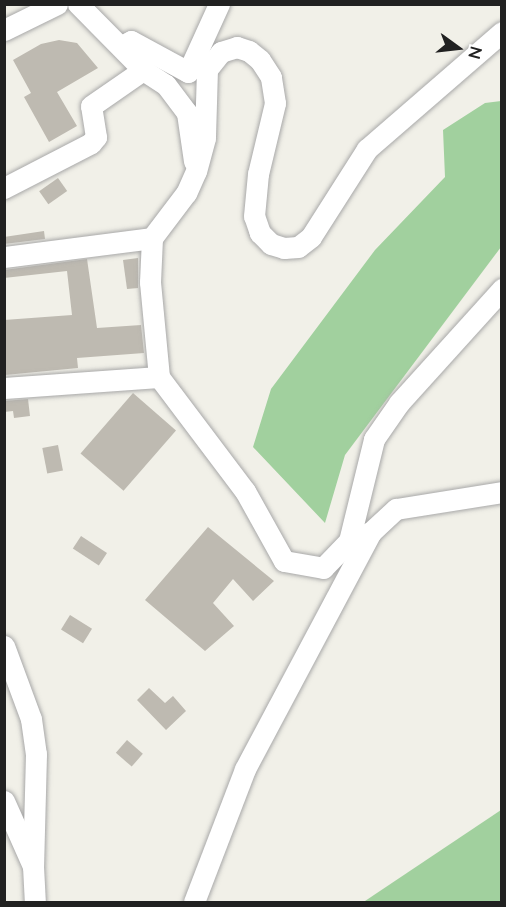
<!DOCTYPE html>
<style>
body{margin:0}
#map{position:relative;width:506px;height:907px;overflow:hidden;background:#f1f0e8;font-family:Lato,sans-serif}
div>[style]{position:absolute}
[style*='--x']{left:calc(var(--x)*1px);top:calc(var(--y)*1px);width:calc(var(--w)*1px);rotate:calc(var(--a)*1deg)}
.forest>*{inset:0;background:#a1d09e}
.building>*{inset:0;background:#bebab1;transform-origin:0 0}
.roads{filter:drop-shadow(0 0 2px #a8a8a8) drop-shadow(0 0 2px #a8a8a8)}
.minor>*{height:21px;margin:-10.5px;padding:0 10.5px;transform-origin:10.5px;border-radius:10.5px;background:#fff}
span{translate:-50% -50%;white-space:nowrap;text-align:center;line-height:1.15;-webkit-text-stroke:4.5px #fff;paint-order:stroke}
.frame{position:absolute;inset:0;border:6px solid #212121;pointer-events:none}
.north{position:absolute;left:428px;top:18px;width:60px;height:60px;-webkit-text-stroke:4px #fff;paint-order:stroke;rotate:105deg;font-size:16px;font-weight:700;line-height:24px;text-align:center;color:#212121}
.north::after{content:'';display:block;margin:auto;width:21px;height:27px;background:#212121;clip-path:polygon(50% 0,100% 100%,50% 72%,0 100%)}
</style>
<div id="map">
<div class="forest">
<i style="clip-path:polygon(501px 101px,501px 247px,345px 455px,325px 523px,253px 447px,271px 389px,375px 250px,445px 177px,443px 130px,485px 103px)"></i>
<i style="clip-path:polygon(501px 810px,501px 902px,365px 902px,365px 901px)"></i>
</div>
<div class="building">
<i style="clip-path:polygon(59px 40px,77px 43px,98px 68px,57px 92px,77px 126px,49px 142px,24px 97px,31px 93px,13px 60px,41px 44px)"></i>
<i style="left:58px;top:178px;width:16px;height:23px;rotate:55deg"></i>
<i style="clip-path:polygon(44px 231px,45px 239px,4px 244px,4px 237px)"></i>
<i style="clip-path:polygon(138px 258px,138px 288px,127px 289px,123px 260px)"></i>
<i style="clip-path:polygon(87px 259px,97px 328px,141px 325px,144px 353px,77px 358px,78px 368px,5px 375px,4px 320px,72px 315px,67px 271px,4px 278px,4px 270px)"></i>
<i style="left:133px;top:393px;width:57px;height:80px;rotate:41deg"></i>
<i style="clip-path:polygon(28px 399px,30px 416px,14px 418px,13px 411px,4px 412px,4px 401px)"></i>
<i style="left:58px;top:445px;width:26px;height:16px;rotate:79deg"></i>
<i style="clip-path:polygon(208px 527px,274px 581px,253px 601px,233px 579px,213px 603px,234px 626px,205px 651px,145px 600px)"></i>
<i style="left:81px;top:536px;width:31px;height:15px;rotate:33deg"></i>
<i style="left:70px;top:615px;width:26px;height:17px;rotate:32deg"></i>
<i style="clip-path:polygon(149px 688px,165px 703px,173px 696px,186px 711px,166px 730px,137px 700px)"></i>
<i style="left:127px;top:740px;width:21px;height:17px;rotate:41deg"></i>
</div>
<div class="roads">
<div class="minor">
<i style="--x:78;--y:4;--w:93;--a:45.4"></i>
<i style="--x:143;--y:70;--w:27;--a:33"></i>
<i style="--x:166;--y:85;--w:35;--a:53"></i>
<i style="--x:187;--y:113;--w:49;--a:81.7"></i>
<i style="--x:4;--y:30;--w:59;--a:-26.1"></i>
<i style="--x:502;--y:32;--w:179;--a:139.1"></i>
<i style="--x:367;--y:149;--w:104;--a:122.5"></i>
<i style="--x:311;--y:237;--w:16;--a:142"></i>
<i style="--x:298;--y:247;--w:14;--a:176"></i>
<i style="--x:284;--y:248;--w:14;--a:-163"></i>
<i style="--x:271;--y:244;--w:16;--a:-135"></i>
<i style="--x:260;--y:233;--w:18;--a:-109"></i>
<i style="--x:254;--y:216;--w:42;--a:-84.6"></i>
<i style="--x:258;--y:174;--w:73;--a:-76.5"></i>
<i style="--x:275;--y:103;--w:26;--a:-99"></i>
<i style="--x:271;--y:77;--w:20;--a:-123"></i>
<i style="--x:260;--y:60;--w:14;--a:-141"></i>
<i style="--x:249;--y:51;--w:13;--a:-162"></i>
<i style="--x:237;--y:47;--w:17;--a:163"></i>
<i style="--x:221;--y:52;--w:22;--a:129"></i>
<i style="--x:207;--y:69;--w:69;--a:91.7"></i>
<i style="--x:205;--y:138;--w:34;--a:105"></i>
<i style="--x:196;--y:171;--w:24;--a:114"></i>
<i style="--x:186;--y:193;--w:56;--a:127.1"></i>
<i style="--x:152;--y:238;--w:44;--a:92.6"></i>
<i style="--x:150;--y:282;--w:95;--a:84.6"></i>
<i style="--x:159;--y:377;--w:143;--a:53"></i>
<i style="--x:245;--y:491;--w:80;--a:60.9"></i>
<i style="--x:284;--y:561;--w:40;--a:10"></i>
<i style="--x:323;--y:568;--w:37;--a:-46"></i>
<i style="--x:349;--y:541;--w:24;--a:-22"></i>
<i style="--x:371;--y:532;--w:34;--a:-43"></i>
<i style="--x:396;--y:509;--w:107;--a:-9.1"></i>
<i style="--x:122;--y:46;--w:10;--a:-29"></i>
<i style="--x:131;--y:41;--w:65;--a:28.5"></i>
<i style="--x:188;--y:72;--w:75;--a:-65.5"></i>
<i style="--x:4;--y:188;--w:98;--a:-27.3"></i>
<i style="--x:91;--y:143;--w:8;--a:-50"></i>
<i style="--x:96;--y:137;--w:31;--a:-99"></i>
<i style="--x:91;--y:106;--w:63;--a:-34.7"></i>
<i style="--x:4;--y:257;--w:149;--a:-7.3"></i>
<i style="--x:4;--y:388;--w:155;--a:-4.1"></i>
<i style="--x:349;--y:541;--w:105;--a:-76.2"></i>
<i style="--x:374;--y:439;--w:44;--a:-55.2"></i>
<i style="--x:399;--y:403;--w:154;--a:-47.9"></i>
<i style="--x:4;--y:646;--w:78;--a:69.7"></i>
<i style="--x:31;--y:719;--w:35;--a:82"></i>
<i style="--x:36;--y:754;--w:112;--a:91.5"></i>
<i style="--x:4;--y:801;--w:71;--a:66"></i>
<i style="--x:33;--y:866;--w:36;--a:87"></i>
<i style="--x:194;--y:902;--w:142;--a:-69"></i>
<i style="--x:245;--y:769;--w:268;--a:-62"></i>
</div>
</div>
<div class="frame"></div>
<div class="north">N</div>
</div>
